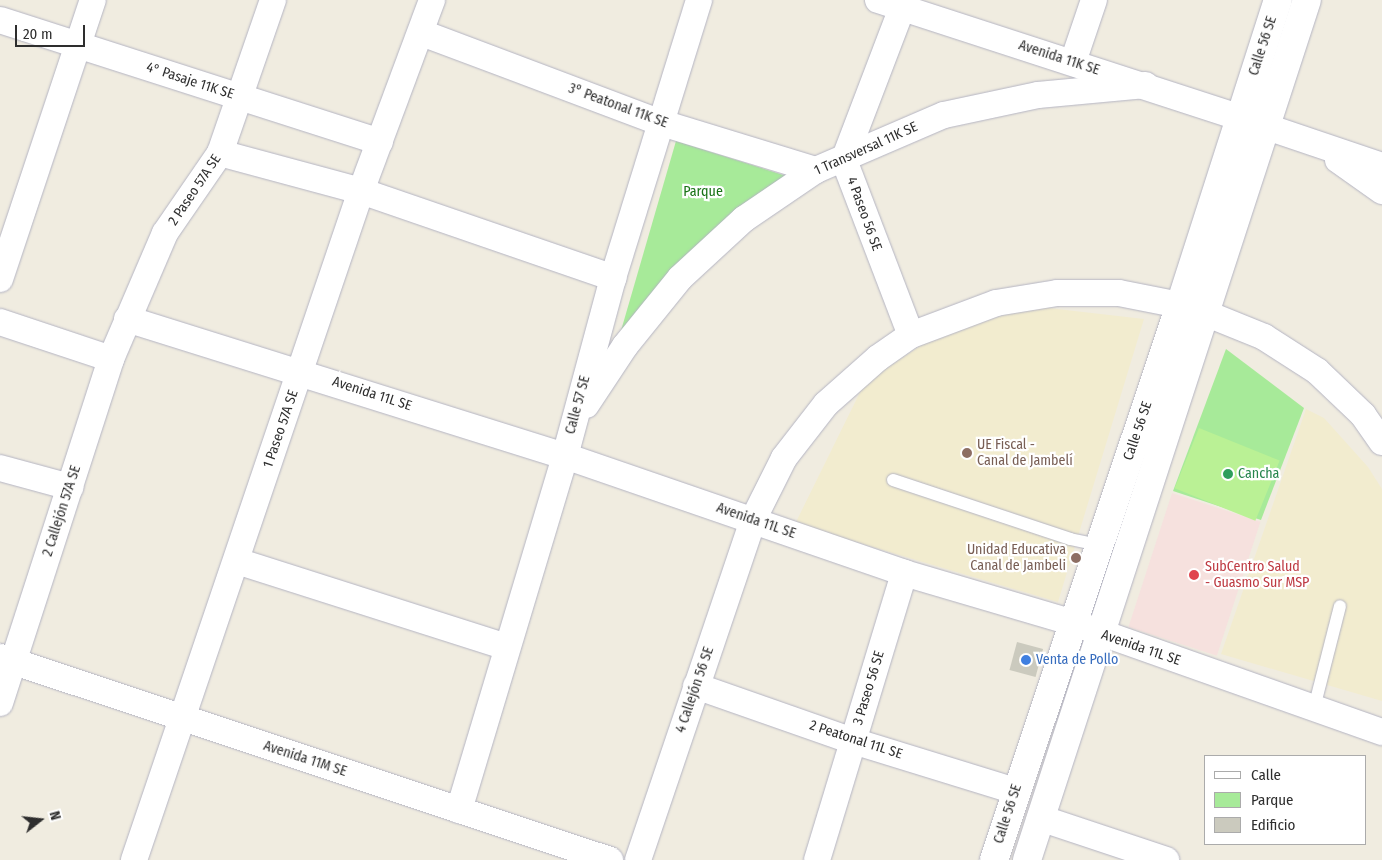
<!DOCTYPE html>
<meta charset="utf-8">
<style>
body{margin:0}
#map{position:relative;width:1382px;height:860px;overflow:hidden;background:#f0ece0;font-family:"Fira Sans Condensed",sans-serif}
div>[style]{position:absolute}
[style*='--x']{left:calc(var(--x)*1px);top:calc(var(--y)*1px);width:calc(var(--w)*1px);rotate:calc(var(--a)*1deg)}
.education>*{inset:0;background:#f2eccf}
.medical>*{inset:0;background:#f6e1de;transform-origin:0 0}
.green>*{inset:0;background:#a7ea99}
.pitch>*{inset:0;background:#baf195;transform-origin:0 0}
.building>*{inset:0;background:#cbcabe;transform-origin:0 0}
.roads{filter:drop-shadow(0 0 1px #b4b4c2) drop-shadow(0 0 1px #b4b4c2)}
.service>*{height:12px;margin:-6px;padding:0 6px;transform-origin:6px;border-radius:6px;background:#fff}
.minor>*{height:26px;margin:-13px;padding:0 13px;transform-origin:13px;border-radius:13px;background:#fff}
.secondary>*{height:28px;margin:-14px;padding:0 14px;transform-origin:14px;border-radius:14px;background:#fff}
.dots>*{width:14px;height:14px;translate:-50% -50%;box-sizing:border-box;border:2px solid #fff;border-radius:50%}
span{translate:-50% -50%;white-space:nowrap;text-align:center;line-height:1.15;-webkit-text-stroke:4.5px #fff;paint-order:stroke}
.street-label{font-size:14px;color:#2e2e2e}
.park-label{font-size:14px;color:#197316}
.education-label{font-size:14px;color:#785e54}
.left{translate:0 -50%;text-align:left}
.right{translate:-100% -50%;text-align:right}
.leisure-label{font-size:14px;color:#27864d}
.health-label{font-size:14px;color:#be3a42}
.shop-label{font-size:14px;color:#366cbe}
.legend{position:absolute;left:1204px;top:755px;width:162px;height:90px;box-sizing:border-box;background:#fff;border:1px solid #ababab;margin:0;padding:6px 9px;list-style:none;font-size:15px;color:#2e2e2e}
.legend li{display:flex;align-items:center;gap:10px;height:25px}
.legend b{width:25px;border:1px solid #ababab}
.north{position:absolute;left:15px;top:795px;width:50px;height:50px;-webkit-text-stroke:4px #fff;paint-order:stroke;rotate:74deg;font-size:14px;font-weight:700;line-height:20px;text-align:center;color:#2e2e2e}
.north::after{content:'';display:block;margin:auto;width:18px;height:22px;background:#2e2e2e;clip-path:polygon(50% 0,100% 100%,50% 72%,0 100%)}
.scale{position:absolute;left:15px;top:25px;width:70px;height:22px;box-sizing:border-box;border:2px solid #2e2e2e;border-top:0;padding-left:6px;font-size:15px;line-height:18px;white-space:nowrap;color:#2e2e2e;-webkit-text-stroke:4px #fff;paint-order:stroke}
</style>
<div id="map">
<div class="education">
<i style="clip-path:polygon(1031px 306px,1144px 319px,1058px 602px,795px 524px,865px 382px,931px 339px)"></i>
<i style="clip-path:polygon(1306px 409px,1324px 418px,1368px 467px,1382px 489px,1382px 701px,1221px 654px)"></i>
</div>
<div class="medical">
<i style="left:1172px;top:493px;width:93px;height:141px;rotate:18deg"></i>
</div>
<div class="green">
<i style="clip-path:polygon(676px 141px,793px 178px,618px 341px)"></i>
<i style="clip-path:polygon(1226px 349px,1304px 408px,1261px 520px,1173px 491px)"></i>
</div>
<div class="pitch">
<i style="left:1199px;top:428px;width:87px;height:65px;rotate:22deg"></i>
</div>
<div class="building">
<i style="left:1017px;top:642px;width:27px;height:29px;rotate:15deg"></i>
</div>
<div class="roads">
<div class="service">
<i style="--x:893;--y:480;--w:187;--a:18.4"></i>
<i style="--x:1070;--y:539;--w:30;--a:12"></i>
<i style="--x:1314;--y:708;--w:105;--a:-75.7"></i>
</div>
<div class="minor">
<i style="--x:878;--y:0;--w:379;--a:18"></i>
<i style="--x:902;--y:8;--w:163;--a:110.9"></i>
<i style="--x:844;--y:160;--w:187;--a:69.1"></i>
<i style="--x:0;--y:20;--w:399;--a:17.8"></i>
<i style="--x:422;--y:33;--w:256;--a:20.6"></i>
<i style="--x:662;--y:123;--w:161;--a:17"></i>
<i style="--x:1073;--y:62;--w:65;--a:-71.3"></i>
<i style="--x:1267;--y:127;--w:121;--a:18.7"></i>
<i style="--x:220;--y:153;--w:146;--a:15.1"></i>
<i style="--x:361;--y:191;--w:267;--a:19"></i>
<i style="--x:1338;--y:160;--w:54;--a:35.2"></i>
<i style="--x:0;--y:279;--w:294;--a:-71.6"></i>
<i style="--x:1205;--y:313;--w:64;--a:22.1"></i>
<i style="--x:1264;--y:337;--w:63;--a:32.7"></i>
<i style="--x:1317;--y:371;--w:64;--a:43.7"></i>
<i style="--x:1363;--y:415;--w:33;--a:55"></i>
<i style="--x:127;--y:319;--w:459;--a:17.4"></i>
<i style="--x:565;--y:456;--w:359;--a:19"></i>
<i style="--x:904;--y:573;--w:177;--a:16.4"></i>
<i style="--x:1074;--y:623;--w:327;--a:19.5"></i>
<i style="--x:0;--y:322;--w:117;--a:18.4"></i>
<i style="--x:586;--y:405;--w:71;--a:-56.5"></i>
<i style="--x:625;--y:346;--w:87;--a:-51"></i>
<i style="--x:680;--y:278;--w:87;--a:-42.7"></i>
<i style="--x:744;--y:219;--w:87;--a:-34.2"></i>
<i style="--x:816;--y:170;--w:139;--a:-23.3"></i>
<i style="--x:944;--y:115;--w:96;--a:-12"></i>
<i style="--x:1038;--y:95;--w:108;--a:-5.3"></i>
<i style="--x:0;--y:468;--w:73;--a:15.2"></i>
<i style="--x:237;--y:561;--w:282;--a:17.7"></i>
<i style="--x:0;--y:657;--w:643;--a:18.41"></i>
<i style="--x:696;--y:686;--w:166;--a:19.3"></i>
<i style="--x:853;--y:741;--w:170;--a:17.1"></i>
<i style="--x:0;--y:703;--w:361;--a:-72.1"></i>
<i style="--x:111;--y:359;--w:137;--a:-66.8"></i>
<i style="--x:165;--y:233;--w:97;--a:-55.5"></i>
<i style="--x:220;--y:153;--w:162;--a:-70.9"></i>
<i style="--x:459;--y:810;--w:370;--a:-73.3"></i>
<i style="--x:565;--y:456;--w:184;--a:-74.9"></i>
<i style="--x:613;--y:278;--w:291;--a:-72.8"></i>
<i style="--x:1040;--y:818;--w:133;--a:18.4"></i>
<i style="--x:134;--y:860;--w:706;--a:-71.26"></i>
<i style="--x:361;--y:191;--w:204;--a:-69.6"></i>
<i style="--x:638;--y:860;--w:359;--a:-71.3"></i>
<i style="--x:753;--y:520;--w:69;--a:-63.4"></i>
<i style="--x:784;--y:458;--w:68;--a:-52.1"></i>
<i style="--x:826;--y:404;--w:69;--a:-41.5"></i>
<i style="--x:878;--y:358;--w:40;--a:-34.9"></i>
<i style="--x:911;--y:335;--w:91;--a:-20.6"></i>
<i style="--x:996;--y:303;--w:62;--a:-9.3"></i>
<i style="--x:1057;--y:293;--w:62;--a:0"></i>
<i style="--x:1119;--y:293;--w:62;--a:11.1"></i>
<i style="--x:817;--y:860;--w:300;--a:-73.1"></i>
</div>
<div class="secondary">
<i style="--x:994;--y:860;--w:585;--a:-71.47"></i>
<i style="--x:1180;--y:305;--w:320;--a:-72.2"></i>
<i style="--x:1027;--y:860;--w:904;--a:-71.97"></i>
</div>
</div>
<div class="dots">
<i style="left:967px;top:453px;background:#8d6e63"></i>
<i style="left:1228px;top:474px;background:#2e9e5b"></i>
<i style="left:1076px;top:558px;background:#8d6e63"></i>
<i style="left:1194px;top:575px;background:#e0444e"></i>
<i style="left:1026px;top:660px;background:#3f7fe0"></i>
</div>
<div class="street-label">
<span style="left:1263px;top:46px;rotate:-72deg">Calle 56 SE</span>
<span style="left:1059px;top:58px;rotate:18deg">Avenida 11K SE</span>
<span style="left:190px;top:81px;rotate:18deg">4° Pasaje 11K SE</span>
<span style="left:618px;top:106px;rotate:20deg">3° Peatonal 11K SE</span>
<span style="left:866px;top:149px;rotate:-24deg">1 Transversal 11K SE</span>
<span style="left:195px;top:190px;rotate:-56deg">2 Paseo 57A SE</span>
<span style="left:864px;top:214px;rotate:70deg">4 Paseo 56 SE</span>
<span style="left:372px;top:394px;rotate:18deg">Avenida 11L SE</span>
<span style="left:578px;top:405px;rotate:-75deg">Calle 57 SE</span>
<span style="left:281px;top:429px;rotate:-71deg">1 Paseo 57A SE</span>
<span style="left:1138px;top:431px;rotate:-71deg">Calle 56 SE</span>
<span style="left:62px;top:511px;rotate:-72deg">2 Callejón 57A SE</span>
<span style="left:756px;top:521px;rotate:19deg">Avenida 11L SE</span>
<span style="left:1141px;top:648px;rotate:19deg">Avenida 11L SE</span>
<span style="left:869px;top:688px;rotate:-73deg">3 Paseo 56 SE</span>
<span style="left:695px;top:690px;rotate:-71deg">4 Callejón 56 SE</span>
<span style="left:856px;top:740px;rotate:18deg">2 Peatonal 11L SE</span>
<span style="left:305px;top:759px;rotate:18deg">Avenida 11M SE</span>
<span style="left:1008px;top:814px;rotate:-72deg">Calle 56 SE</span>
</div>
<div class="park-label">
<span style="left:703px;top:192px">Parque</span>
</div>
<div class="education-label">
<span class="left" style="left:977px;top:453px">UE Fiscal -<br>Canal de Jambelí</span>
<span class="right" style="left:1066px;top:558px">Unidad Educativa<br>Canal de Jambeli</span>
</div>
<div class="leisure-label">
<span class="left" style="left:1238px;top:474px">Cancha</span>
</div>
<div class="health-label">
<span class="left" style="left:1205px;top:575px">SubCentro Salud<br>- Guasmo Sur MSP</span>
</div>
<div class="shop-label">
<span class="left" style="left:1036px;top:660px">Venta de Pollo</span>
</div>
<ul class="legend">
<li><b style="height:6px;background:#fff"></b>Calle</li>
<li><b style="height:14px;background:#a7ea99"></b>Parque</li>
<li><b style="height:14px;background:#cbcabe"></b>Edificio</li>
</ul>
<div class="north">N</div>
<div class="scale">20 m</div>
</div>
